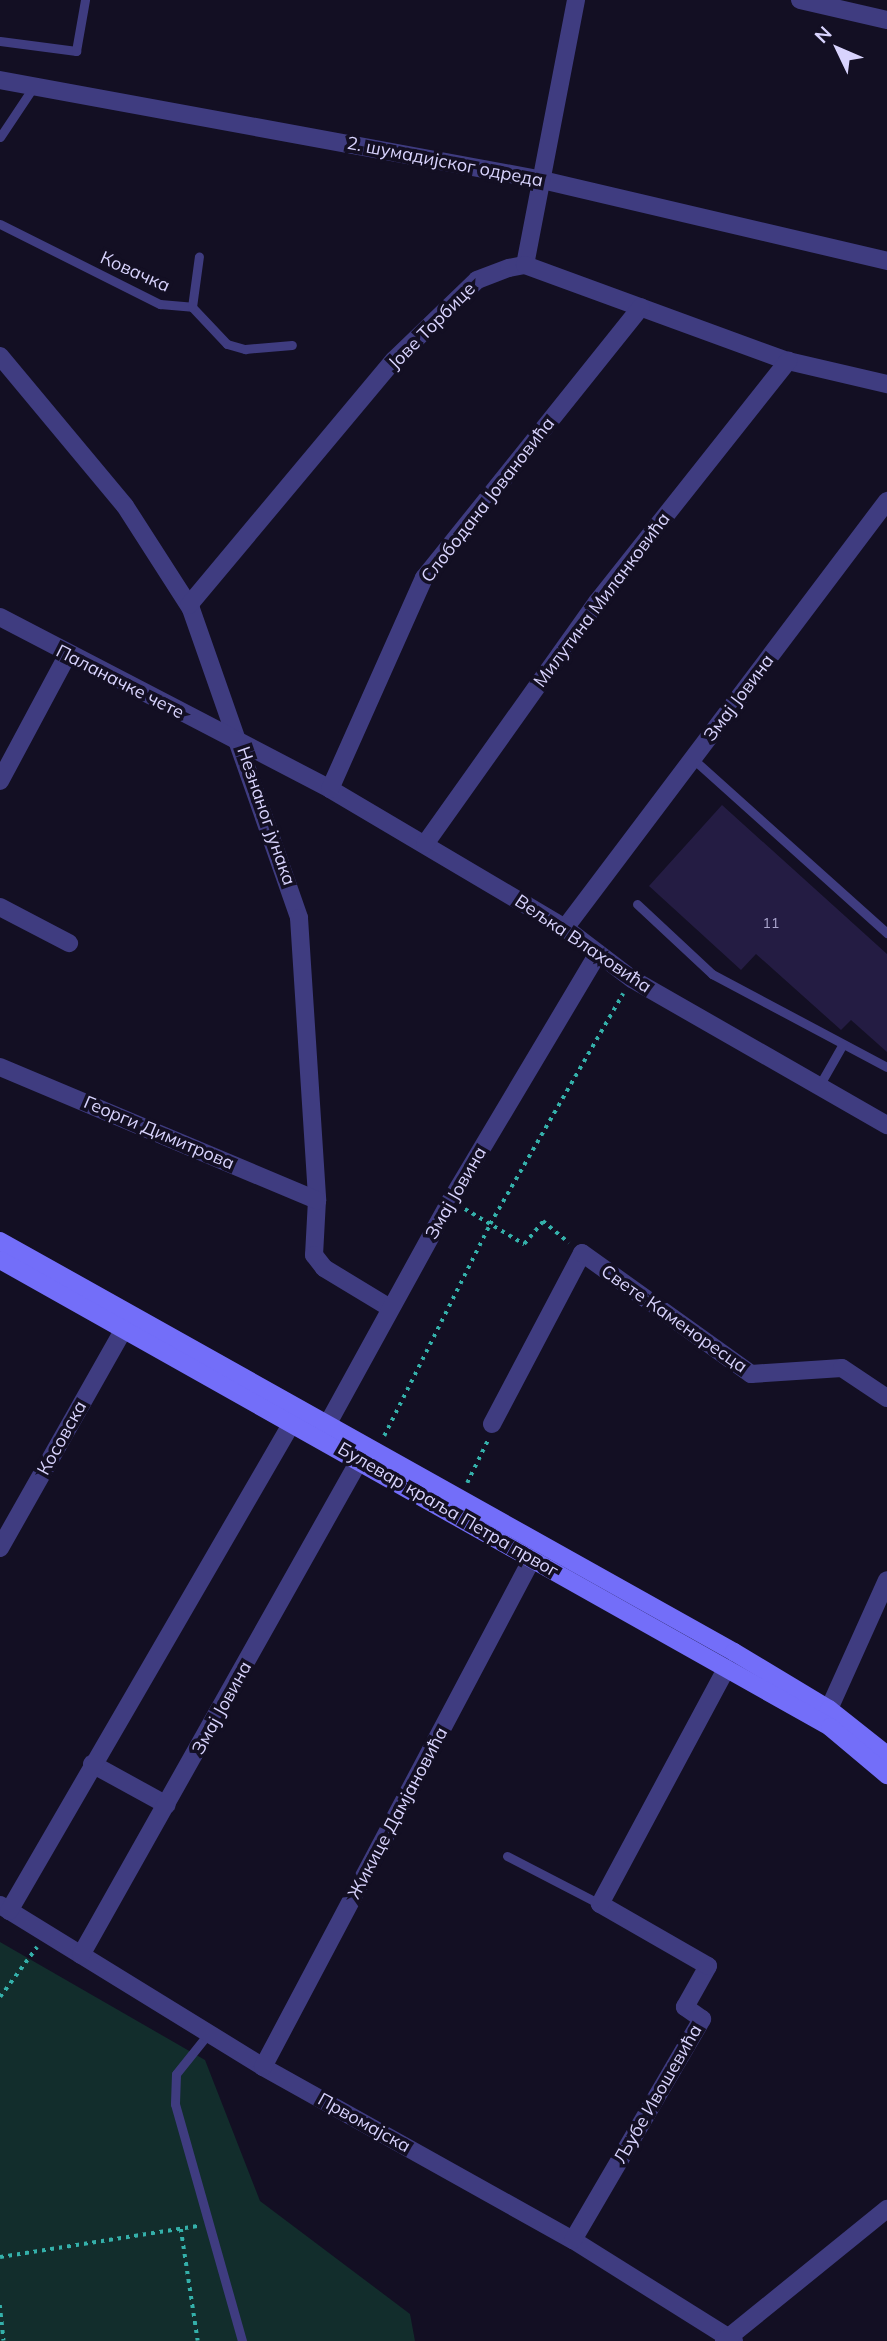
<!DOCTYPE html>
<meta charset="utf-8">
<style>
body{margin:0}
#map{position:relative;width:887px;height:2341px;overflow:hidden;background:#130f23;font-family:Mulish,sans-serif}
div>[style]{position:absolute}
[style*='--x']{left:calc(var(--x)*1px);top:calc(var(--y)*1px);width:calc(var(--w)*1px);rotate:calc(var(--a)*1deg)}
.green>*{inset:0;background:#122d2c}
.building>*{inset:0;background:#241c43}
.path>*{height:3.5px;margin-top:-1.75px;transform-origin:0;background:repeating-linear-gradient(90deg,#34b0aa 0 3.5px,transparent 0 8.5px)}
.lane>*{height:9px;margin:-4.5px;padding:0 4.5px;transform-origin:4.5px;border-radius:4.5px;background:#3f3c80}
.street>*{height:18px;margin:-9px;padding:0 9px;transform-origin:9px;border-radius:9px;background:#3f3c80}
.secondary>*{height:18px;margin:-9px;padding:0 9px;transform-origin:9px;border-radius:9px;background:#736ef9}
span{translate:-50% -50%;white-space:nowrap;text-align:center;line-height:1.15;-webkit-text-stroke:7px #130f23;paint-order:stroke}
.number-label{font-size:14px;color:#aba5ce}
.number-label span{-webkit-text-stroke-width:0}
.street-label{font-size:18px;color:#d8d3fd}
.north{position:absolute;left:803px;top:14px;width:70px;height:70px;-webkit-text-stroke:5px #130f23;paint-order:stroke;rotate:314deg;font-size:19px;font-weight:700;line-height:28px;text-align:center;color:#d8d3fd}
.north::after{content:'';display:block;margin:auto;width:24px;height:32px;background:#d8d3fd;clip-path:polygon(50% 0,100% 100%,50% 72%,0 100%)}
</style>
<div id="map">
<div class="green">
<i style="clip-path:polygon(0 1942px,205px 2060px,260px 2201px,410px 2314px,415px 2341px,0 2341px)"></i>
</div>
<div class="building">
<i style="clip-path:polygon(722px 805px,887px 954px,887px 1052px,851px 1020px,841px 1030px,756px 954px,741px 970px,649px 886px)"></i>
</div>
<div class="path">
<i style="--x:465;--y:1209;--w:69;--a:30.7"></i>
<i style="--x:524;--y:1244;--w:30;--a:-50"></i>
<i style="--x:543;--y:1221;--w:34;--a:40"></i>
<i style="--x:384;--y:1436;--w:237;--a:-63.4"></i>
<i style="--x:490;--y:1224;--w:266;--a:-60"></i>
<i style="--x:467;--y:1483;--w:48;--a:-64"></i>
<i style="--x:0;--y:1997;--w:62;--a:-53.5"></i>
<i style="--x:181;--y:2229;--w:113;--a:81.4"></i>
<i style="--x:0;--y:2257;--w:200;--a:-8.9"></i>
<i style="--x:0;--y:2305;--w:36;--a:84"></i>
</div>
<div class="lane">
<i style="--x:0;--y:41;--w:77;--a:7.5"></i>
<i style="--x:76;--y:51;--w:52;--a:-80"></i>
<i style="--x:0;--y:137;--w:61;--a:-56.3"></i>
<i style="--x:0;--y:224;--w:179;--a:26.6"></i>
<i style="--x:160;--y:304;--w:32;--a:5"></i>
<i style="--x:192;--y:307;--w:51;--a:46.6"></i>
<i style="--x:227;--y:344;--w:19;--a:16"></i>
<i style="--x:245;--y:349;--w:47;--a:-4.9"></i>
<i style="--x:192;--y:307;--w:51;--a:-82.2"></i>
<i style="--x:693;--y:759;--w:261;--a:41.9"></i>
<i style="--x:637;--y:904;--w:103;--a:43"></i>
<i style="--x:712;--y:974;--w:198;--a:28"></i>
<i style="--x:819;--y:1086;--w:48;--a:-60.3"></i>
<i style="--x:507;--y:1856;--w:105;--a:27.3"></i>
<i style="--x:208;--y:2034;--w:51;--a:128.7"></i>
<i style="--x:176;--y:2074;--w:30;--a:92"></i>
<i style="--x:175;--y:2104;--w:246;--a:74.2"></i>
</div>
<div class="street">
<i style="--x:800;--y:0;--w:89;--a:12.9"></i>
<i style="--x:0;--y:80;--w:547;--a:10.43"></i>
<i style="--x:538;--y:179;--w:359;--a:13.2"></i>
<i style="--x:525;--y:265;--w:270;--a:-79.1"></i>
<i style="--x:0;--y:356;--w:195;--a:50.2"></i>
<i style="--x:125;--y:506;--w:122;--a:57.3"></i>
<i style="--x:191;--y:609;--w:327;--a:70.7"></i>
<i style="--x:299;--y:918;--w:283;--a:86.3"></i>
<i style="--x:317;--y:1200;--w:55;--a:93.1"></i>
<i style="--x:314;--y:1255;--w:16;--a:52"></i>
<i style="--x:324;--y:1268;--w:77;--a:31.2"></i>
<i style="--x:189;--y:605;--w:319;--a:-50.1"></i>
<i style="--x:394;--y:360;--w:115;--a:-43.9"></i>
<i style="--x:477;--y:280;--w:34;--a:-21"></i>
<i style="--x:509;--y:268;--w:16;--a:-11"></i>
<i style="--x:525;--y:265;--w:280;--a:20.1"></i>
<i style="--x:788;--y:361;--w:102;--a:13.1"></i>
<i style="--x:0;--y:617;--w:372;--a:27.5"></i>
<i style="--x:330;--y:789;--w:273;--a:30.6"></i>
<i style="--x:565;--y:928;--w:84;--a:37.3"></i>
<i style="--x:632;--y:979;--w:294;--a:29.8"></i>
<i style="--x:0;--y:781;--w:142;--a:-61.8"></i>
<i style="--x:330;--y:789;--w:231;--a:-66"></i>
<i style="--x:424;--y:578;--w:347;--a:-51.3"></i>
<i style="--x:425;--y:844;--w:297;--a:-54.6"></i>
<i style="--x:597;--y:602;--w:308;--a:-51.6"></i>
<i style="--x:0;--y:907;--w:78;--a:27.6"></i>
<i style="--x:565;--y:928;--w:535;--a:-52.98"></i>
<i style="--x:0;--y:1067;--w:344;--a:22.8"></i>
<i style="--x:492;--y:1424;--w:193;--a:-62.2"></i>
<i style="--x:582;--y:1253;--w:208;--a:35.6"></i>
<i style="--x:751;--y:1374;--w:91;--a:-3.8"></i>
<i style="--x:842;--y:1368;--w:54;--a:33.7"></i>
<i style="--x:321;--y:1436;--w:269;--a:-61.2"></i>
<i style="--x:451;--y:1200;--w:287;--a:-59.2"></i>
<i style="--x:0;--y:1548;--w:252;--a:-60.5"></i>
<i style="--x:829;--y:1709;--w:141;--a:-65.8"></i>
<i style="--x:92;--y:1764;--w:85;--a:28.7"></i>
<i style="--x:0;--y:1905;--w:309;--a:31.6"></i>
<i style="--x:263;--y:2067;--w:355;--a:29.2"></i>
<i style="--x:573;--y:2240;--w:190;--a:32.1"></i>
<i style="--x:9;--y:1911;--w:566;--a:-59.9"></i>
<i style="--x:81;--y:1955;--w:569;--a:-60.64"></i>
<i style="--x:263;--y:2067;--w:575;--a:-62.1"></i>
<i style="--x:573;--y:2240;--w:256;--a:-59.7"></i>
<i style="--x:702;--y:2019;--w:21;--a:-145"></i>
<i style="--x:685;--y:2007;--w:47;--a:-60.7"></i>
<i style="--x:708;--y:1966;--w:125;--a:-150.1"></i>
<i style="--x:600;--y:1904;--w:267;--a:-61.8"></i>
<i style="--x:724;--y:2341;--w:210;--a:-39"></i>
</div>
<div class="secondary">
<i style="--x:0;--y:1241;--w:841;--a:29.25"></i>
<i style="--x:734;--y:1652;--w:111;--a:31"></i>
<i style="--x:829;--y:1709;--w:74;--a:38.4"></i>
<i style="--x:0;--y:1260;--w:952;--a:29.36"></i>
<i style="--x:830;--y:1727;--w:75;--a:40.1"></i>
</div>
<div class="number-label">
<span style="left:771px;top:923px">11</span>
</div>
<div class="street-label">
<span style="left:445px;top:162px;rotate:11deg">2. шумадијског одреда</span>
<span style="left:135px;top:272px;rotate:24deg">Ковачка</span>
<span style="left:432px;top:326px;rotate:-45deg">Јове Торбице</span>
<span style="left:488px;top:500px;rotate:-52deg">Слободана Јовановића</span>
<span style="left:602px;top:600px;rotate:-53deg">Милутина Миланковића</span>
<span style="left:120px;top:682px;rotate:27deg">Паланачке чете</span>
<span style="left:739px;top:698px;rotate:-53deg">Змај Јовина</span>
<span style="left:266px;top:816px;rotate:71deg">Незнаног јунака</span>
<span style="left:583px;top:944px;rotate:34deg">Вељка Влаховића</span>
<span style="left:159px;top:1133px;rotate:23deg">Георги Димитрова</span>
<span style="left:456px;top:1193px;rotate:-60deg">Змај Јовина</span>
<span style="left:674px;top:1319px;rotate:35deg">Свете Каменоресца</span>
<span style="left:62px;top:1438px;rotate:-61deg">Косовска</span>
<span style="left:448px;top:1510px;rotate:30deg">Булевар краља Петра првог</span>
<span style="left:222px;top:1708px;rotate:-61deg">Змај Јовина</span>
<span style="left:398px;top:1813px;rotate:-62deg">Жикице Дамјановића</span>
<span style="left:658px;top:2094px;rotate:-60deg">Љубе Ивошевића</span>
<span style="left:364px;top:2123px;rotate:29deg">Првомајска</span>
</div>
<div class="north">N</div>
</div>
